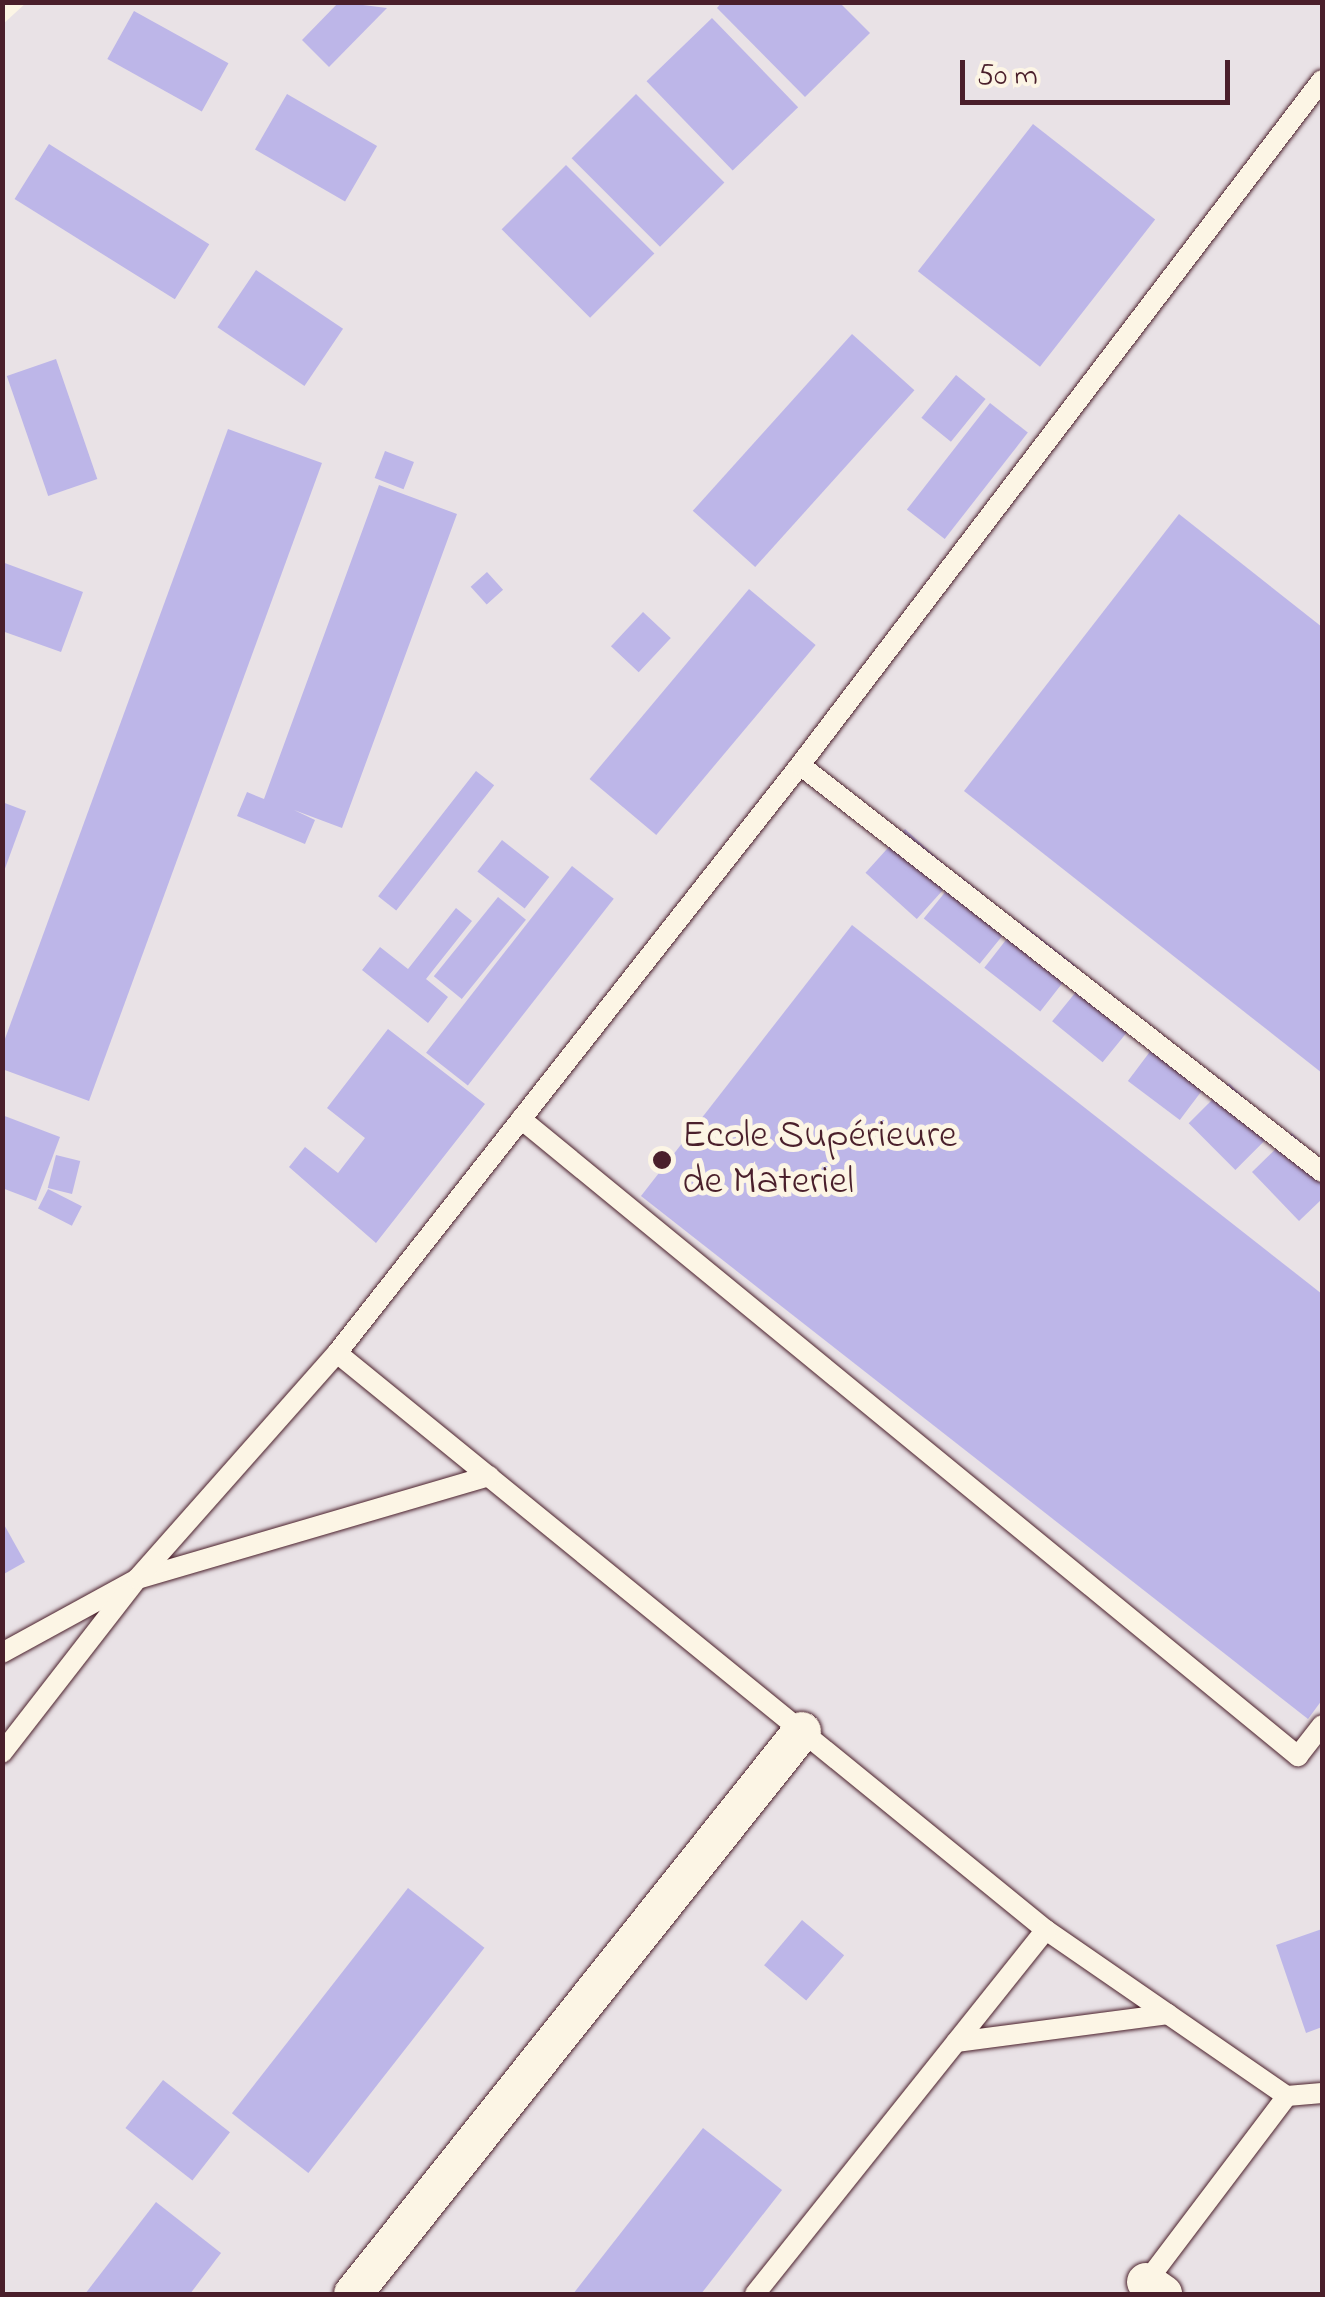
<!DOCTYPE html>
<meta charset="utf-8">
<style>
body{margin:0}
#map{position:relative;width:1325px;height:2297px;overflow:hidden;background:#fcf5e5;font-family:"Indie Flower",sans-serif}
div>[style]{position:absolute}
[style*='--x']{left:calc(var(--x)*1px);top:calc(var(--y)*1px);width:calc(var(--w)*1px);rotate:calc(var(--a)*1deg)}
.built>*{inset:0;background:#e9e2e6}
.building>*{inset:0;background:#bdb6e8;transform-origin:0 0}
.roads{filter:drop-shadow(0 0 2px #4a1f2b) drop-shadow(0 0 2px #4a1f2b)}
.service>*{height:20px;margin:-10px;padding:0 10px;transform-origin:10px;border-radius:10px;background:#fcf5e5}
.minor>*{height:38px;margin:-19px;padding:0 19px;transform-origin:19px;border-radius:19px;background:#fcf5e5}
.dots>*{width:28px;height:28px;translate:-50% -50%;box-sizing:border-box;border:5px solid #fcf5e5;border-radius:50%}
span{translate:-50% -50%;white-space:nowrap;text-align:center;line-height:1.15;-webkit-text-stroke:10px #fcf5e5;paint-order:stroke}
.poi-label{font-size:40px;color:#4a1f2b}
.left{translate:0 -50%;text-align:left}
.frame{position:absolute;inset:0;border:5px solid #4a1f2b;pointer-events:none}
.scale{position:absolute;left:960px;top:60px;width:270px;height:45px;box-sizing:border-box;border:5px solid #4a1f2b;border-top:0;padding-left:12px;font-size:30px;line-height:35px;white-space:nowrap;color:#4a1f2b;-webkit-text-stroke:8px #fcf5e5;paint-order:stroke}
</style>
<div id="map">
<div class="built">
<i style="clip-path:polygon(27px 2px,1322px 3px,1322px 2294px,3px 2294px,2px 25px)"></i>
</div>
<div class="building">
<i style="clip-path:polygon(339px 2px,387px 8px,329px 67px,302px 40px)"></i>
<i style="clip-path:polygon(722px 2px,839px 2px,870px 33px,805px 97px,717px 8px)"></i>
<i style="left:134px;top:11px;width:108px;height:55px;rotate:29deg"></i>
<i style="left:712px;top:18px;width:124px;height:91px;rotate:46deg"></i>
<i style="left:287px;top:94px;width:104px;height:64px;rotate:30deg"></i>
<i style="left:636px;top:94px;width:125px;height:91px;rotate:45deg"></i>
<i style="left:1033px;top:124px;width:155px;height:187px;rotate:38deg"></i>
<i style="left:49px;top:144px;width:189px;height:65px;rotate:32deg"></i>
<i style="left:566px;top:165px;width:125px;height:91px;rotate:45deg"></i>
<i style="left:256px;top:270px;width:105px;height:69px;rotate:34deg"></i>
<i style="left:852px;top:334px;width:84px;height:238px;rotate:42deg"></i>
<i style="left:56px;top:359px;width:127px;height:52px;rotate:71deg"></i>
<i style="left:956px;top:375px;width:38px;height:55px;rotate:39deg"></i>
<i style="left:990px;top:403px;width:48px;height:135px;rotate:38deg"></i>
<i style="clip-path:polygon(228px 429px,322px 463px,89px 1101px,2px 1069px,2px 1047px)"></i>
<i style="left:385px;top:451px;width:31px;height:29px;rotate:21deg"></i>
<i style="clip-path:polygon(379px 485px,457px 514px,342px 828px,294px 810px,315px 820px,305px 844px,237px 816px,247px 792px,264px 799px)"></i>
<i style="clip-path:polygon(1179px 514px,1322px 627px,1322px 1073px,964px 791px)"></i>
<i style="clip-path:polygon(2px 562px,83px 592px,61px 652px,2px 631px)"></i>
<i style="left:487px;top:572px;width:24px;height:22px;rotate:48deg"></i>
<i style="left:749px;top:589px;width:87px;height:248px;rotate:40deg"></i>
<i style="left:643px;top:612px;width:38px;height:47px;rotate:43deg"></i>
<i style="left:476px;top:771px;width:23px;height:159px;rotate:38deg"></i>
<i style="clip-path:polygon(2px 802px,26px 811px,3px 874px,2px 874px)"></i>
<i style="left:905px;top:829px;width:69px;height:59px;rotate:42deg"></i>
<i style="left:502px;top:840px;width:60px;height:40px;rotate:38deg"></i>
<i style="left:572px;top:866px;width:53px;height:237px;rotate:38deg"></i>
<i style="left:959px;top:875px;width:72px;height:56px;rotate:39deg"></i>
<i style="left:498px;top:897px;width:36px;height:102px;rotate:39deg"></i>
<i style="clip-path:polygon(456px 908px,472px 921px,426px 979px,448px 997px,428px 1023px,362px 970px,380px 947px,408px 969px)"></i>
<i style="left:1020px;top:922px;width:71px;height:58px;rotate:38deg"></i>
<i style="clip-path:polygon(852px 925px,1322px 1294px,1322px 1700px,1308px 1719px,641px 1196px)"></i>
<i style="left:1088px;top:977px;width:65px;height:57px;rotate:39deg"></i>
<i style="clip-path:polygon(388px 1029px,485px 1104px,376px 1243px,289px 1167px,305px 1147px,338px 1173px,365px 1138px,327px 1108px)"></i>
<i style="left:1161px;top:1037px;width:65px;height:55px;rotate:37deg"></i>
<i style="left:1229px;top:1083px;width:66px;height:57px;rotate:45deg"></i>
<i style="clip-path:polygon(2px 1115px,60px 1137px,36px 1201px,2px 1188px)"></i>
<i style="clip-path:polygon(1292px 1133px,1322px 1165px,1322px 1199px,1299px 1221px,1252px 1172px)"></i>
<i style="left:56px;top:1155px;width:25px;height:34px;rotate:14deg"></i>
<i style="left:48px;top:1189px;width:38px;height:22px;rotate:27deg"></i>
<i style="clip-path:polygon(2px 1521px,25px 1562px,2px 1575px)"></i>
<i style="left:408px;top:1888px;width:97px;height:286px;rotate:38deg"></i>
<i style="left:802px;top:1920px;width:55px;height:59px;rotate:40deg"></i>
<i style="clip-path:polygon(1322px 1929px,1322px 2027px,1306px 2033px,1276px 1945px)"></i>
<i style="left:163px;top:2080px;width:85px;height:61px;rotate:38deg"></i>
<i style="clip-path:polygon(703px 2128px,782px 2190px,701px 2294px,573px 2294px)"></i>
<i style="clip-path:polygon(156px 2202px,221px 2253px,190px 2294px,85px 2294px)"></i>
</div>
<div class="roads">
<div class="service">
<i style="--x:800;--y:765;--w:662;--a:37.94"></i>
<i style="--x:521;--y:1119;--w:1005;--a:39.35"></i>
<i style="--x:1298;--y:1756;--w:39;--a:-52"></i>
<i style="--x:337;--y:1353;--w:914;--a:39.14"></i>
<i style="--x:1046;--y:1930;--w:293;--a:34.6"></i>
<i style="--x:2;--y:1653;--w:154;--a:-28.7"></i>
<i style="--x:137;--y:1579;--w:367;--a:-16.3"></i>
<i style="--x:2;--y:1753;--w:220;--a:-52.2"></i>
<i style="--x:137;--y:1579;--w:302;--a:-48.5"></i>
<i style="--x:337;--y:1353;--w:748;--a:-51.78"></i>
<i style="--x:800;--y:765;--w:861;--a:-52.69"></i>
<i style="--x:956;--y:2042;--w:214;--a:-7.5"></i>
<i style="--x:1141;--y:2289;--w:242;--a:-52.9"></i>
<i style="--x:1287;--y:2096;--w:35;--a:-5"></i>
<i style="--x:755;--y:2294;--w:466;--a:-51.4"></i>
</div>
<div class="minor">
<i style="--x:1146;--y:2282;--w:21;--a:35"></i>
<i style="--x:353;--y:2294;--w:720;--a:-51.43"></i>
</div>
</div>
<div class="dots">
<i style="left:662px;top:1160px;background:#4a1f2b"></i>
</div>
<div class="poi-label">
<span class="left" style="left:682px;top:1160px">Ecole Supérieure<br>de Materiel</span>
</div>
<div class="frame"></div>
<div class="scale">50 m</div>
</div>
